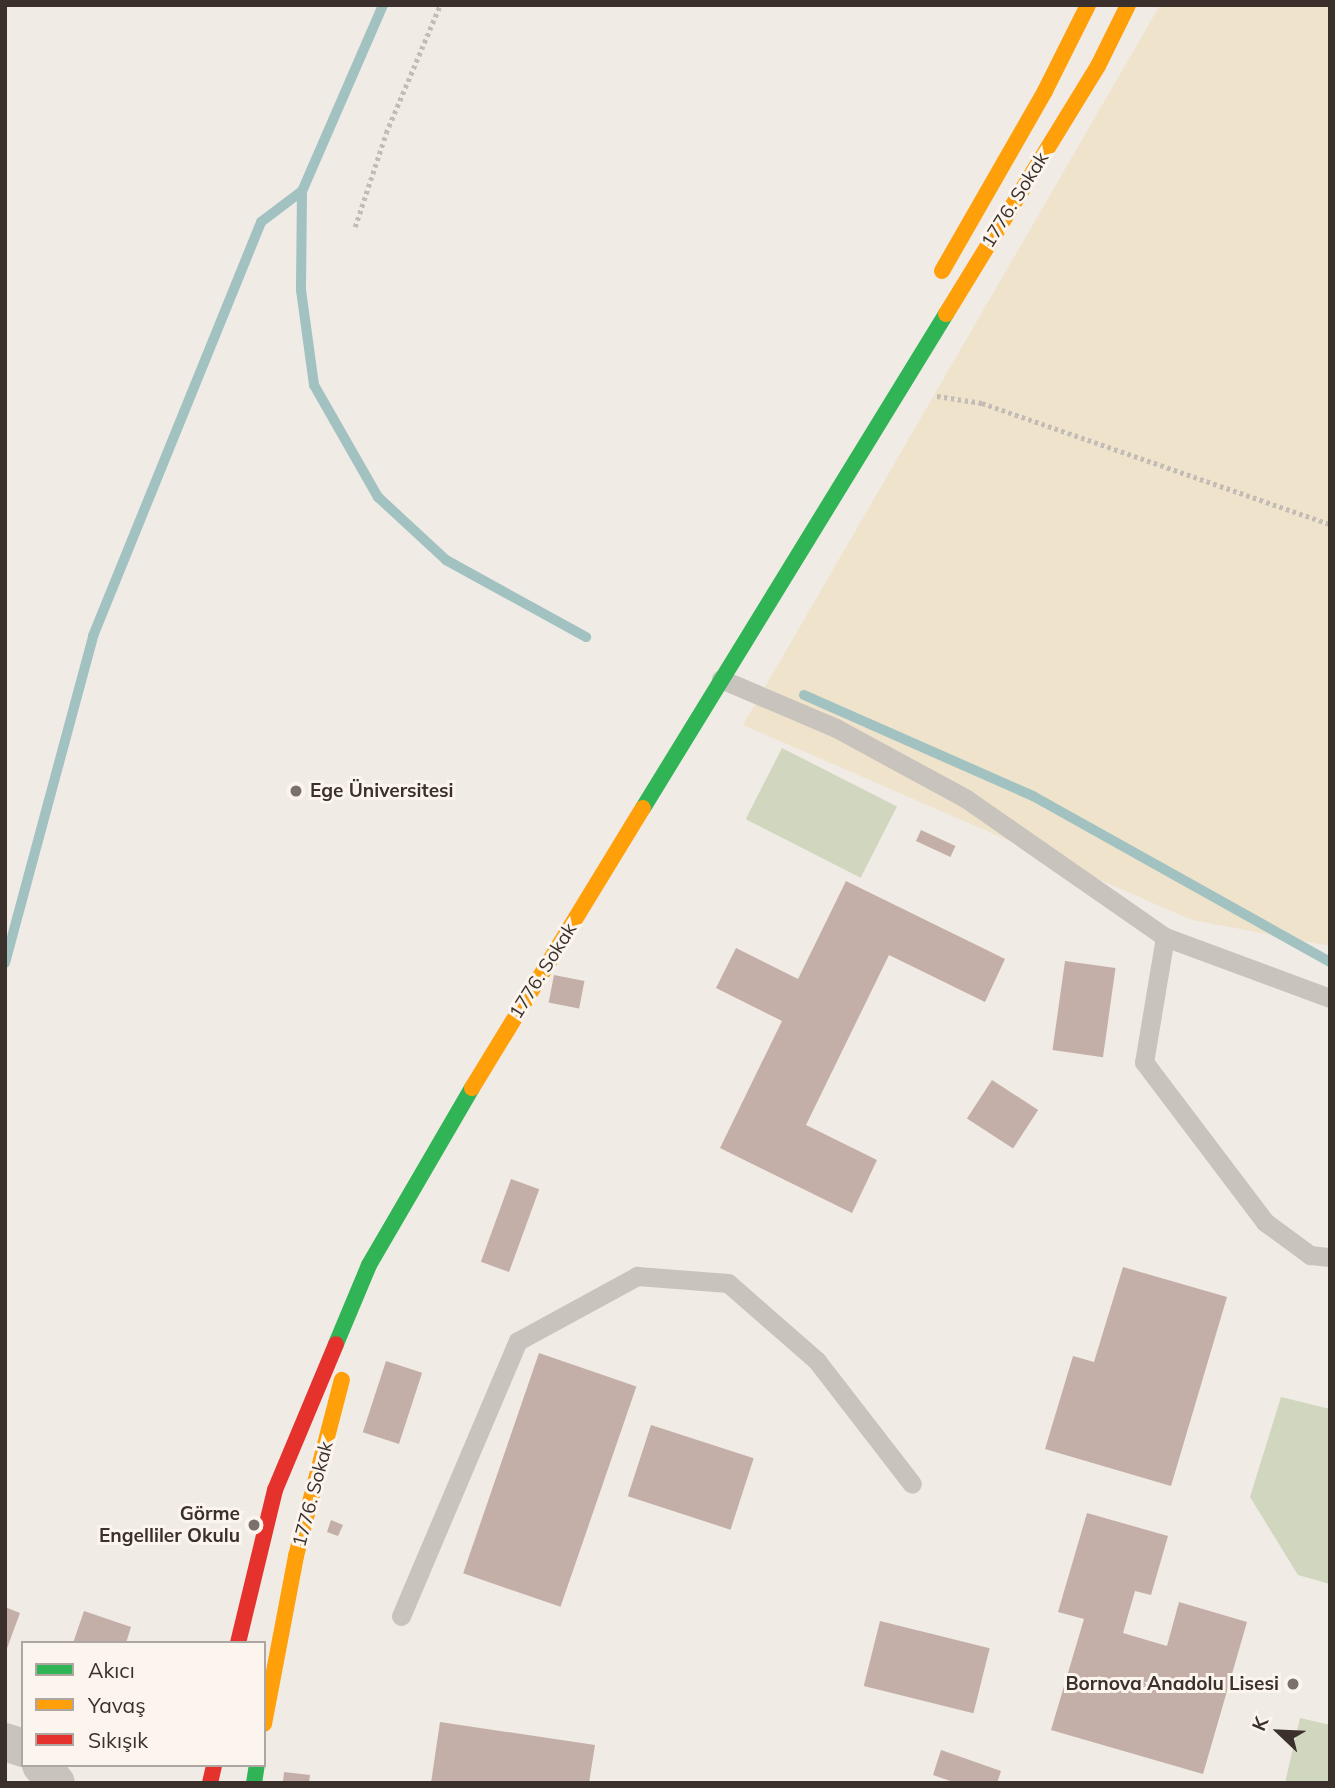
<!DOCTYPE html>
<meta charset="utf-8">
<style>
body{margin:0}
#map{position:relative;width:1335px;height:1788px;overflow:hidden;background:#f0ebe5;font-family:Mulish,sans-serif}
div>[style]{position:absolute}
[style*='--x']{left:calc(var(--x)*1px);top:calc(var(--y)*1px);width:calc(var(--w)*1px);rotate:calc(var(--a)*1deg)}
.green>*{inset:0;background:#d1d6bf;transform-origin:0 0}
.sand>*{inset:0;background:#efe3cc}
.stream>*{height:10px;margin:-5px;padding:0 5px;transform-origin:5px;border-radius:5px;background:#a1c2c1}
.building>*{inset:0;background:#c3afa7;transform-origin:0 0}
.path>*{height:4.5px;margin-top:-2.25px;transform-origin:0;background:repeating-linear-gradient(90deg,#c2bbb6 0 3.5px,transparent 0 7px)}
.lane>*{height:19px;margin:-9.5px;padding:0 9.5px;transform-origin:9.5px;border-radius:9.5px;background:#c9c3be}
.street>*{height:38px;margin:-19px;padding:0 19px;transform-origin:19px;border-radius:19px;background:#c9c3be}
.fast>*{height:16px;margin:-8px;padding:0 8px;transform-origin:8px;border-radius:8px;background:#30b455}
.slow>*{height:16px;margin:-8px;padding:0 8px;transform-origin:8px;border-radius:8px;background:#ff9f0a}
.jam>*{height:16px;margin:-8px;padding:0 8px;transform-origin:8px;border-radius:8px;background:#e5322d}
.dots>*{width:19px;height:19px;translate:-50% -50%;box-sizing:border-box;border:4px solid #fbf5ee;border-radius:50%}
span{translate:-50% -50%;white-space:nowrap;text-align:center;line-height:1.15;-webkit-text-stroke:6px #fbf5ee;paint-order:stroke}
.street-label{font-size:19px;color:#3b302b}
.poi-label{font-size:19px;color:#3b302b;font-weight:700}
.left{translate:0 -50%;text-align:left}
.right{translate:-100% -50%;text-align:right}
.frame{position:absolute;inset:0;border:7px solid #3b302b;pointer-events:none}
.legend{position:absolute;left:21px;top:1641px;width:245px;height:126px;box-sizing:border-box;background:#fbf5ee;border:2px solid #aea6a0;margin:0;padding:9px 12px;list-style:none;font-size:21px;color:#3b302b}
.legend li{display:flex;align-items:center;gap:14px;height:35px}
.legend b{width:35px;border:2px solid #aea6a0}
.north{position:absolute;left:1244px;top:1697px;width:70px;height:70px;-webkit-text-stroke:5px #fbf5ee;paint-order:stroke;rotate:293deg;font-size:19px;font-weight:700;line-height:28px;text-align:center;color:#3b302b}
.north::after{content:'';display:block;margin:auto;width:24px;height:32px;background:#3b302b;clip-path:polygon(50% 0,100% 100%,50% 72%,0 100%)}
</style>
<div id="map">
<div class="green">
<i style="left:782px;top:748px;width:129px;height:80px;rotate:27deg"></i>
<i style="clip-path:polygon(1281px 1397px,1330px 1409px,1330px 1584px,1298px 1575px,1250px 1497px)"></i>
<i style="clip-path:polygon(1300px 1718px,1330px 1725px,1330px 1783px,1285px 1783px)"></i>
</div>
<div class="sand">
<i style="clip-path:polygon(1160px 5px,1330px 5px,1330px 946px,1192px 920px,743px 725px)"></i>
</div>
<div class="stream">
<i style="--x:383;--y:5;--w:203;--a:113.5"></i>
<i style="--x:302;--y:191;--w:99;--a:90.6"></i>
<i style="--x:301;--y:290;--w:96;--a:82.2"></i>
<i style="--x:314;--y:385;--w:129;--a:60.3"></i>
<i style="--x:378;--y:497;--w:93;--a:42.8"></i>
<i style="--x:446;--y:560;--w:160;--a:28.8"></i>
<i style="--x:804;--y:695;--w:250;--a:23.8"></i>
<i style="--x:1033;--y:796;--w:340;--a:29.2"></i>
<i style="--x:5;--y:963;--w:339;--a:-74.9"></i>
<i style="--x:93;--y:636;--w:447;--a:-67.9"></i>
<i style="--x:261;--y:222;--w:51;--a:-37.1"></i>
</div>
<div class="building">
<i style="left:921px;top:830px;width:38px;height:12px;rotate:25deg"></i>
<i style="clip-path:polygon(846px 881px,1005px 959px,985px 1002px,889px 955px,806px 1125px,877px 1160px,852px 1213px,720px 1148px,782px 1021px,716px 988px,736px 948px,798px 979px)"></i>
<i style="left:1065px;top:961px;width:51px;height:90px;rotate:8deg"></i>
<i style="left:554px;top:975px;width:31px;height:28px;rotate:11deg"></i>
<i style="left:992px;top:1080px;width:55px;height:46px;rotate:33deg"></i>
<i style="left:511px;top:1179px;width:30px;height:88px;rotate:20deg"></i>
<i style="clip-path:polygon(1123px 1267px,1227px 1297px,1171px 1486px,1045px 1449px,1073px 1356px,1094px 1362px)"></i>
<i style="left:539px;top:1353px;width:103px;height:233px;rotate:19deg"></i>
<i style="left:386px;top:1361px;width:38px;height:75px;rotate:18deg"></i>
<i style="left:651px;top:1425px;width:108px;height:75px;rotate:18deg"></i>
<i style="clip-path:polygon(1087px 1513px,1168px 1536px,1151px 1595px,1135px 1591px,1123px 1633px,1167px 1646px,1179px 1602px,1247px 1622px,1203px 1774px,1051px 1730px,1084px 1619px,1058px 1612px)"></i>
<i style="clip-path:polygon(331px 1520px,343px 1525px,338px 1536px,327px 1532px)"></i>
<i style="clip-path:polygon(5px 1607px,20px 1613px,6px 1651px,5px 1651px)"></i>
<i style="clip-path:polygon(84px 1611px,131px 1627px,126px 1643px,73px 1643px)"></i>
<i style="left:880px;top:1621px;width:113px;height:67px;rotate:14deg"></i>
<i style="clip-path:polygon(440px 1722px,595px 1745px,589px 1783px,431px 1783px)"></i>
<i style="clip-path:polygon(941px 1750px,1001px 1771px,997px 1783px,956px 1783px,933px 1775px)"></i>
<i style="clip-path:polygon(284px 1772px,310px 1775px,309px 1783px,283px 1783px)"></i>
</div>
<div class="path">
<i style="--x:355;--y:227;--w:99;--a:-71.7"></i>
<i style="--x:386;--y:133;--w:139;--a:-67.1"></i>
<i style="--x:937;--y:396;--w:46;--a:8.8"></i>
<i style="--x:982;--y:403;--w:368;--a:19.2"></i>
</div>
<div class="lane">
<i style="--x:721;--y:679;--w:125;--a:23.1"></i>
<i style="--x:836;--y:728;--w:147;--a:28.5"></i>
<i style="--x:965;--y:798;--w:244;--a:34.8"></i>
<i style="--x:1165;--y:937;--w:176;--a:20.3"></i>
<i style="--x:1165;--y:937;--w:127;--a:99.5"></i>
<i style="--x:1144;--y:1062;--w:201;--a:52.9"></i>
<i style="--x:1265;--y:1222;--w:56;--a:36.3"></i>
<i style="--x:1310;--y:1255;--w:20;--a:6"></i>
<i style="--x:401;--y:1616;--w:299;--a:-67"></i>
<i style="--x:518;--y:1341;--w:136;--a:-28.6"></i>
<i style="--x:637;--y:1276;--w:91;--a:4.4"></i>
<i style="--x:728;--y:1283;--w:118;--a:41.2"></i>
<i style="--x:817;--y:1361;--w:155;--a:52.3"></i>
</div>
<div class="street">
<i style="--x:5;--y:1742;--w:19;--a:18"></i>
<i style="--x:41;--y:1765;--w:23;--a:50"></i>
</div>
<div class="fast">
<i style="--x:643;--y:808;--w:580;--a:-58.48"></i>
<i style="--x:336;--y:1344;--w:86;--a:-67.3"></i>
<i style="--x:369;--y:1265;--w:205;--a:-59.8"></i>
<i style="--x:254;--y:1783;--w:18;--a:-81"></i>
</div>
<div class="slow">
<i style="--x:942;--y:271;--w:207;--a:-60.2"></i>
<i style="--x:1045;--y:91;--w:96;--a:-63.4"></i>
<i style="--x:946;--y:314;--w:291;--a:-58.5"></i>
<i style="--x:1098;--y:66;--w:68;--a:-63.8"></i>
<i style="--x:472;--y:1088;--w:328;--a:-58.6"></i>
<i style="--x:264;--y:1724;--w:171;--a:-79.2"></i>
<i style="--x:296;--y:1556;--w:182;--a:-75.4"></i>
</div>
<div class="jam">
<i style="--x:238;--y:1643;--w:157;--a:-76.4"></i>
<i style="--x:275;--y:1490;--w:158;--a:-67.3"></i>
<i style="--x:210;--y:1783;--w:18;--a:-77"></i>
</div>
<div class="dots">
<i style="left:296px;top:791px;background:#7a716c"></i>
<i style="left:254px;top:1525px;background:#7a716c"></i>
<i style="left:1293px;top:1684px;background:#7a716c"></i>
</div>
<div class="street-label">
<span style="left:1015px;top:200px;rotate:-58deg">1776. Sokak</span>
<span style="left:543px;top:971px;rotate:-58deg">1776. Sokak</span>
<span style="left:313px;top:1494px;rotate:-75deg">1776. Sokak</span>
</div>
<div class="poi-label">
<span class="left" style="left:310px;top:791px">Ege Üniversitesi</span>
<span class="right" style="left:240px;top:1525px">Görme<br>Engelliler Okulu</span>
<span class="right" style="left:1279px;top:1684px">Bornova Anadolu Lisesi</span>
</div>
<div class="frame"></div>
<ul class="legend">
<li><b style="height:9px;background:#30b455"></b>Akıcı</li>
<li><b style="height:9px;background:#ff9f0a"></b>Yavaş</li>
<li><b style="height:9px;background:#e5322d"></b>Sıkışık</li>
</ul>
<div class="north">K</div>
</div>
